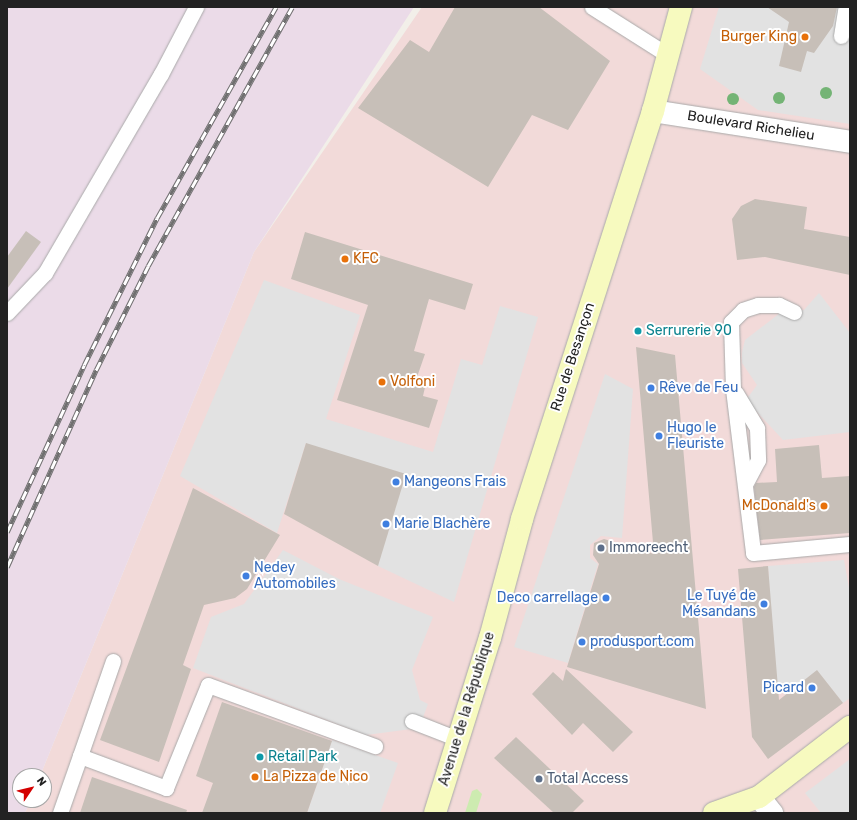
<!DOCTYPE html>
<meta charset="utf-8">
<style>
body{margin:0}
#map{position:relative;width:857px;height:820px;overflow:hidden;background:#f2efe9;font-family:Rubik,sans-serif}
div>[style]{position:absolute}
[style*='--x']{left:calc(var(--x)*1px);top:calc(var(--y)*1px);width:calc(var(--w)*1px);rotate:calc(var(--a)*1deg)}
.commercial>*{inset:0;background:#f2dad9}
.industrial>*{inset:0;background:#ebdbe8}
.grass>*{inset:0;background:#cdebb0}
.parking>*{inset:0;background:#e2e2e2}
.building>*{inset:0;background:#c7bfb8}
.roads{filter:drop-shadow(0 0 1px #a9a9a9) drop-shadow(0 0 1px #a9a9a9)}
.service>*{height:15px;margin:-7.5px;padding:0 7.5px;transform-origin:7.5px;border-radius:7.5px;background:#fff}
.minor>*{height:22px;margin:-11px;padding:0 11px;transform-origin:11px;border-radius:11px;background:#fff}
.secondary>*{height:22px;margin:-11px;padding:0 11px;transform-origin:11px;border-radius:11px;background:#f7fabf}
.rail>*{height:4.5px;margin-top:-2.25px;transform-origin:0;background:repeating-linear-gradient(90deg,#fff 0 9px,#707070 0 18px);box-sizing:border-box;border-block:1px solid #707070}
.trees>*{width:12px;height:12px;margin:-6px;border-radius:50%;background:#74b475}
.dots>*{width:11px;height:11px;translate:-50% -50%;box-sizing:border-box;border:2px solid #fff;border-radius:50%}
span{translate:-50% -50%;white-space:nowrap;text-align:center;line-height:1.15;-webkit-text-stroke:4px #fff;paint-order:stroke}
.food-label{font-size:14px;color:#c56008}
.right{translate:-100% -50%;text-align:right}
.left{translate:0 -50%;text-align:left}
.street-label{font-size:14px;color:#222}
.culture-label{font-size:14px;color:#0d838f}
.shop-label{font-size:14px;color:#366cbe}
.service-label{font-size:14px;color:#4e5e75}
.frame{position:absolute;inset:0;border:8px solid #222;pointer-events:none}
.north{position:absolute;left:12px;top:768px;width:40px;height:40px;box-sizing:border-box;background:#fff;border:1px solid #a7a7a7;border-radius:50%;rotate:55deg;font-size:11px;font-weight:700;line-height:16px;text-align:center;color:#222}
.north::after{content:'';display:block;margin:auto;width:14px;height:18px;background:#d40000;clip-path:polygon(50% 0,100% 100%,50% 72%,0 100%)}
</style>
<div id="map">
<div class="commercial">
<i style="clip-path:polygon(422px 7px,850px 7px,850px 813px,25px 813px,31px 800px,44px 800px,44px 776px,40px 776px,254px 252px)"></i>
</div>
<div class="industrial">
<i style="clip-path:polygon(7px 7px,414px 7px,254px 252px,40px 776px,20px 776px,20px 800px,31px 800px,25px 813px,7px 813px)"></i>
</div>
<div class="grass">
<i style="clip-path:polygon(477px 789px,482px 794px,476px 813px,465px 813px,472px 791px)"></i>
</div>
<div class="parking">
<i style="clip-path:polygon(719px 7px,850px 7px,850px 124px,758px 110px,700px 69px)"></i>
<i style="clip-path:polygon(264px 280px,360px 315px,326px 419px,433px 452px,461px 359px,482px 365px,500px 306px,538px 317px,454px 602px,378px 566px,306px 443px,277px 533px,180px 476px)"></i>
<i style="clip-path:polygon(819px 293px,850px 333px,850px 432px,783px 440px,746px 400px,757px 385px,742px 363px,742px 352px,745px 340px,780px 313px,804px 310px)"></i>
<i style="clip-path:polygon(605px 374px,633px 389px,622px 538px,601px 536px,590px 545px,590px 558px,598px 564px,568px 663px,514px 647px)"></i>
<i style="clip-path:polygon(283px 550px,339px 579px,433px 617px,412px 670px,420px 700px,428px 704px,419px 728px,366px 735px,193px 668px,211px 617px,244px 604px)"></i>
<i style="clip-path:polygon(844px 560px,850px 594px,850px 698px,843px 703px,817px 671px,785px 695px,775px 682px,768px 566px)"></i>
<i style="clip-path:polygon(332px 740px,398px 763px,380px 813px,307px 813px)"></i>
<i style="clip-path:polygon(850px 759px,850px 813px,821px 813px,805px 793px)"></i>
</div>
<div class="building">
<i style="clip-path:polygon(455px 7px,539px 7px,610px 61px,568px 130px,532px 115px,488px 187px,358px 108px,410px 40px,429px 52px)"></i>
<i style="clip-path:polygon(767px 7px,837px 7px,833px 26px,814px 53px,807px 51px,801px 72px,779px 66px,789px 22px)"></i>
<i style="clip-path:polygon(755px 199px,807px 207px,804px 229px,850px 237px,850px 275px,765px 257px,737px 260px,732px 219px,741px 206px)"></i>
<i style="clip-path:polygon(26px 231px,41px 242px,7px 289px,7px 257px)"></i>
<i style="clip-path:polygon(305px 232px,473px 284px,465px 310px,429px 299px,414px 351px,425px 354px,416px 380px,426px 383px,423px 396px,438px 400px,429px 428px,337px 400px,368px 305px,291px 279px)"></i>
<i style="clip-path:polygon(636px 347px,675px 355px,706px 709px,567px 667px,599px 564px,593px 555px,594px 543px,604px 539px,654px 554px)"></i>
<i style="clip-path:polygon(306px 443px,406px 474px,378px 566px,284px 514px)"></i>
<i style="clip-path:polygon(819px 445px,822px 478px,850px 476px,850px 533px,760px 540px,754px 487px,756px 483px,777px 482px,775px 449px)"></i>
<i style="clip-path:polygon(193px 488px,280px 535px,247px 589px,235px 598px,204px 605px,183px 665px,191px 669px,159px 762px,100px 740px)"></i>
<i style="clip-path:polygon(768px 566px,779px 700px,817px 670px,843px 703px,768px 759px,752px 737px,738px 569px)"></i>
<i style="clip-path:polygon(566px 669px,633px 732px,613px 752px,583px 723px,572px 735px,532px 694px,553px 672px,563px 681px)"></i>
<i style="clip-path:polygon(222px 702px,332px 741px,307px 813px,202px 813px,213px 783px,196px 776px)"></i>
<i style="clip-path:polygon(516px 737px,584px 801px,572px 813px,554px 813px,494px 758px)"></i>
<i style="clip-path:polygon(92px 777px,187px 810px,186px 813px,80px 813px)"></i>
</div>
<div class="roads">
<div class="service">
<i style="--x:592;--y:7;--w:88;--a:32.4"></i>
<i style="--x:841;--y:36;--w:26;--a:-81"></i>
<i style="--x:794;--y:312;--w:17;--a:-155"></i>
<i style="--x:779;--y:305;--w:21;--a:180"></i>
<i style="--x:758;--y:305;--w:16;--a:162"></i>
<i style="--x:743;--y:310;--w:17;--a:135"></i>
<i style="--x:731;--y:322;--w:67;--a:88.3"></i>
<i style="--x:733;--y:389;--w:165;--a:83"></i>
<i style="--x:753;--y:553;--w:97;--a:-5.3"></i>
<i style="--x:7;--y:313;--w:55;--a:-46.5"></i>
<i style="--x:45;--y:273;--w:230;--a:-59.8"></i>
<i style="--x:161;--y:74;--w:76;--a:-62.4"></i>
<i style="--x:736;--y:393;--w:41;--a:59"></i>
<i style="--x:757;--y:428;--w:32;--a:88"></i>
<i style="--x:758;--y:460;--w:26;--a:118"></i>
<i style="--x:113;--y:661;--w:101;--a:109.2"></i>
<i style="--x:80;--y:756;--w:92;--a:20.4"></i>
<i style="--x:166;--y:788;--w:111;--a:-67.8"></i>
<i style="--x:208;--y:685;--w:178;--a:20.1"></i>
<i style="--x:412;--y:721;--w:49;--a:21.4"></i>
<i style="--x:60;--y:813;--w:60;--a:-70.7"></i>
</div>
<div class="minor">
<i style="--x:653;--y:111;--w:199;--a:8.9"></i>
<i style="--x:759;--y:797;--w:21;--a:51"></i>
</div>
<div class="secondary">
<i style="--x:435;--y:813;--w:183;--a:-72.6"></i>
<i style="--x:490;--y:638;--w:123;--a:-74.9"></i>
<i style="--x:522;--y:519;--w:429;--a:-72.2"></i>
<i style="--x:653;--y:111;--w:108;--a:-74.9"></i>
<i style="--x:714;--y:813;--w:48;--a:-19.6"></i>
<i style="--x:759;--y:797;--w:115;--a:-37.6"></i>
</div>
</div>
<div class="rail">
<i style="--x:7;--y:532;--w:184;--a:-65.2"></i>
<i style="--x:84;--y:365;--w:164;--a:-63.6"></i>
<i style="--x:157;--y:218;--w:242;--a:-60.6"></i>
<i style="--x:7;--y:567;--w:216;--a:-65.7"></i>
<i style="--x:96;--y:370;--w:116;--a:-63.4"></i>
<i style="--x:148;--y:266;--w:296;--a:-60.9"></i>
</div>
<div class="trees">
<i style="left:826px;top:93px"></i>
<i style="left:779px;top:98px"></i>
<i style="left:733px;top:99px"></i>
</div>
<div class="dots">
<i style="left:805px;top:37px;background:#e8710a"></i>
<i style="left:345px;top:259px;background:#e8710a"></i>
<i style="left:638px;top:331px;background:#0f9aa8"></i>
<i style="left:382px;top:382px;background:#e8710a"></i>
<i style="left:651px;top:388px;background:#3f7fe0"></i>
<i style="left:659px;top:436px;background:#3f7fe0"></i>
<i style="left:396px;top:482px;background:#3f7fe0"></i>
<i style="left:824px;top:506px;background:#e8710a"></i>
<i style="left:386px;top:524px;background:#3f7fe0"></i>
<i style="left:601px;top:548px;background:#5c6f8a"></i>
<i style="left:246px;top:576px;background:#3f7fe0"></i>
<i style="left:606px;top:598px;background:#3f7fe0"></i>
<i style="left:764px;top:604px;background:#3f7fe0"></i>
<i style="left:582px;top:642px;background:#3f7fe0"></i>
<i style="left:812px;top:688px;background:#3f7fe0"></i>
<i style="left:260px;top:757px;background:#0f9aa8"></i>
<i style="left:255px;top:777px;background:#e8710a"></i>
<i style="left:539px;top:779px;background:#5c6f8a"></i>
</div>
<div class="food-label">
<span class="right" style="left:797px;top:37px">Burger King</span>
<span class="left" style="left:353px;top:259px">KFC</span>
<span class="left" style="left:390px;top:382px">Volfoni</span>
<span class="right" style="left:816px;top:506px">McDonald's</span>
<span class="left" style="left:263px;top:777px">La Pizza de Nico</span>
</div>
<div class="street-label">
<span style="left:751px;top:126px;rotate:9deg">Boulevard Richelieu</span>
<span style="left:573px;top:357px;rotate:-72deg">Rue de Besançon</span>
<span style="left:467px;top:709px;rotate:-73deg">Avenue de la République</span>
</div>
<div class="culture-label">
<span class="left" style="left:646px;top:331px">Serrurerie 90</span>
<span class="left" style="left:268px;top:757px">Retail Park</span>
</div>
<div class="shop-label">
<span class="left" style="left:659px;top:388px">Rêve de Feu</span>
<span class="left" style="left:667px;top:436px">Hugo le<br>Fleuriste</span>
<span class="left" style="left:404px;top:482px">Mangeons Frais</span>
<span class="left" style="left:394px;top:524px">Marie Blachère</span>
<span class="left" style="left:254px;top:576px">Nedey<br>Automobiles</span>
<span class="right" style="left:756px;top:604px">Le Tuyé de<br>Mésandans</span>
<span class="right" style="left:598px;top:598px">Deco carrellage</span>
<span class="left" style="left:590px;top:642px">produsport.com</span>
<span class="right" style="left:804px;top:688px">Picard</span>
</div>
<div class="service-label">
<span class="left" style="left:609px;top:548px">Immoreecht</span>
<span class="left" style="left:547px;top:779px">Total Access</span>
</div>
<div class="frame"></div>
<div class="north">N</div>
</div>
